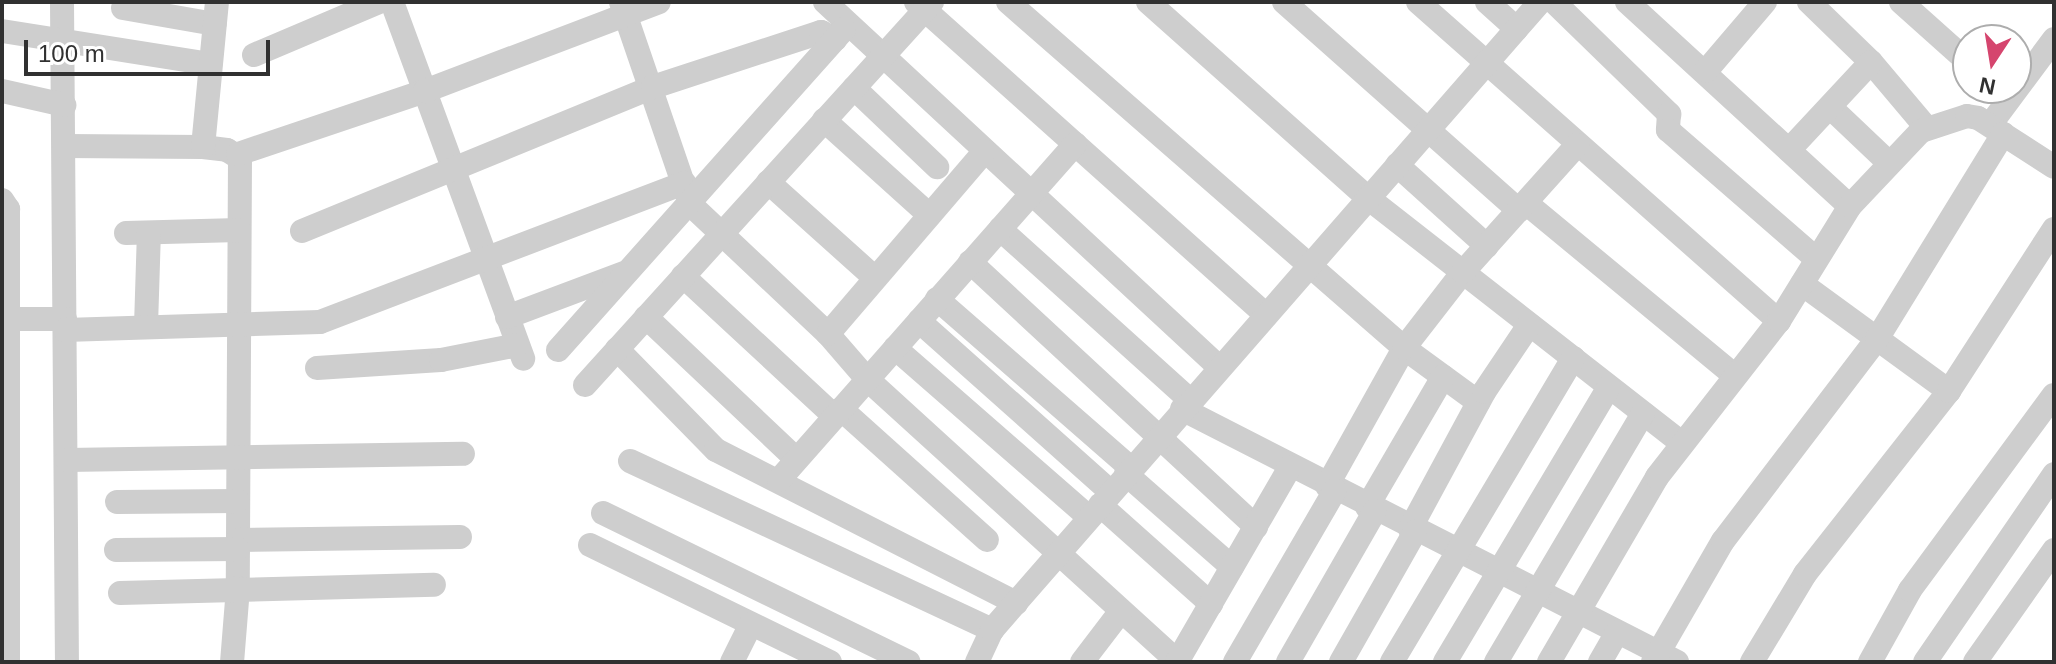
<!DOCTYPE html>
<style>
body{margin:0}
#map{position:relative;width:2056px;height:664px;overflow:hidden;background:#fff;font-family:Arial,sans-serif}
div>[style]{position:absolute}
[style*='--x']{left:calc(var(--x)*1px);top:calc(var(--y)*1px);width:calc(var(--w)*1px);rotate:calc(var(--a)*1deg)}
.minor>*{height:24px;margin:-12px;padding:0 12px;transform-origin:12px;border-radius:12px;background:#cecece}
span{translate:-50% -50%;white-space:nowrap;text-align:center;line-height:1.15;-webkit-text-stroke:8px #fff;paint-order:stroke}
.frame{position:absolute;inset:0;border:4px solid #313131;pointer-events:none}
.north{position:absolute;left:1952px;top:24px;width:80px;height:80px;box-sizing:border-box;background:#fff;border:2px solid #adadad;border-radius:50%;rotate:192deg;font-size:22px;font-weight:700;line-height:32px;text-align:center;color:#313131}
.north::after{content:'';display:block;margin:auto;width:28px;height:36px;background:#d5456e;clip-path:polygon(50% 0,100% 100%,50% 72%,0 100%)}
.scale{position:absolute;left:24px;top:40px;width:246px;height:36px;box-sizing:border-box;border:4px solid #313131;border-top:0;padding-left:10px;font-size:24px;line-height:28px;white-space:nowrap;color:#313131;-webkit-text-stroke:6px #fff;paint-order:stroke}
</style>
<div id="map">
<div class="minor">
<i style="--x:62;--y:2;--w:660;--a:89.57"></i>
<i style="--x:392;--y:2;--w:380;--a:69.8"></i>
<i style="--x:621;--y:2;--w:213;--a:71.1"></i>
<i style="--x:690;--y:204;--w:190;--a:43.3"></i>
<i style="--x:828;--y:334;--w:60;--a:49.1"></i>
<i style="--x:867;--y:379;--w:420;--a:42.3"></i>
<i style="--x:825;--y:2;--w:537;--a:42.81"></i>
<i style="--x:916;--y:2;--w:470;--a:41.8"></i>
<i style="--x:1008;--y:2;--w:526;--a:41.14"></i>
<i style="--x:1404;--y:348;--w:92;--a:36.1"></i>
<i style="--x:1148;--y:2;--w:295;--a:41.7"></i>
<i style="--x:1368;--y:198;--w:398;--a:38"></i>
<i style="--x:1284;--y:2;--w:314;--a:41.6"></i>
<i style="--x:1418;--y:2;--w:482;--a:41.5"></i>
<i style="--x:1487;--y:2;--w:40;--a:42"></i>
<i style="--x:1554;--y:2;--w:161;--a:44.2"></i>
<i style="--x:1669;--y:114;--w:16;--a:94"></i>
<i style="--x:1668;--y:130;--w:194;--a:41"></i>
<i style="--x:1627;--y:2;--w:302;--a:42.5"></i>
<i style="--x:1809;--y:2;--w:86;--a:44.1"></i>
<i style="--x:1871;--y:62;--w:85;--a:49.8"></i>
<i style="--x:1901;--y:2;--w:90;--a:41.8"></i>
<i style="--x:123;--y:8;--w:93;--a:9.9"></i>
<i style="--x:2;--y:31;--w:211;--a:9"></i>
<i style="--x:254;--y:55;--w:136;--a:-23"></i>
<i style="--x:1706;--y:71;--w:91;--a:-49.5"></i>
<i style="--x:854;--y:88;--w:115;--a:43.6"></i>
<i style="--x:2;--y:91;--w:64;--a:12.7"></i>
<i style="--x:1830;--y:107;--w:81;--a:43.5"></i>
<i style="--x:824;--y:120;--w:142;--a:42.1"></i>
<i style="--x:1990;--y:125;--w:107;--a:-53.3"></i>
<i style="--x:64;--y:146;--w:139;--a:0.4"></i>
<i style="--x:203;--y:147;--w:24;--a:7"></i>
<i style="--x:227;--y:150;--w:15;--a:32"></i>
<i style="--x:240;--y:158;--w:430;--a:90.3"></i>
<i style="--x:238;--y:588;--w:74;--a:94.6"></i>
<i style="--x:203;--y:147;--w:146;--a:-84.5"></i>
<i style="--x:1789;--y:150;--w:120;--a:-47"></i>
<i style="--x:238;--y:154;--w:197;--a:-18.6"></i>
<i style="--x:425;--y:91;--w:250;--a:-20.8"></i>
<i style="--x:1397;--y:165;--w:121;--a:42"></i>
<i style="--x:768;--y:182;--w:142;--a:41.9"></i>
<i style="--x:2;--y:200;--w:11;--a:56"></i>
<i style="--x:8;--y:209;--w:453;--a:90"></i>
<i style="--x:1526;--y:203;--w:271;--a:39.6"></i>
<i style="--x:1000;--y:229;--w:256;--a:42"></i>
<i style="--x:302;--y:231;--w:379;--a:-22.3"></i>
<i style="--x:653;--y:87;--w:177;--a:-18.1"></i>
<i style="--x:821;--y:32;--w:16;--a:27"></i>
<i style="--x:126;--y:233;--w:113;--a:-1.5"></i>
<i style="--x:970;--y:262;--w:390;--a:42.8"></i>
<i style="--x:683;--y:276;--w:206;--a:42.8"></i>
<i style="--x:1802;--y:284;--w:182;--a:36.1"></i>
<i style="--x:937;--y:299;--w:257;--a:41.1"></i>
<i style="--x:507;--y:317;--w:125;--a:-20.6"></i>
<i style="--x:646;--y:317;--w:207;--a:43.4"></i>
<i style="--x:2;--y:319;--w:63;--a:0"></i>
<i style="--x:919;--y:321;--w:257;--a:41.7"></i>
<i style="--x:146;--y:326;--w:93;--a:-88.2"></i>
<i style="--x:65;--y:330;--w:255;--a:-1.8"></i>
<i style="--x:320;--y:322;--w:390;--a:-20.9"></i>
<i style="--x:828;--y:334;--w:241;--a:-49.4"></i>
<i style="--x:895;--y:348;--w:257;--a:41.1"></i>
<i style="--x:617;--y:349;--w:141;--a:45.6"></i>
<i style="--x:716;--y:450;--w:337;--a:27"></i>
<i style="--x:558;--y:350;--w:430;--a:-48.3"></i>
<i style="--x:317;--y:368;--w:124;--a:-3.7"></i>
<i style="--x:441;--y:360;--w:78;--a:-11"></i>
<i style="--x:585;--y:385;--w:517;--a:-47.82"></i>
<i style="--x:841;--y:409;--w:196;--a:41.9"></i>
<i style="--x:1182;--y:409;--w:556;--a:27.07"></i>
<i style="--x:67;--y:460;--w:396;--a:-0.9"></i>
<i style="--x:630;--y:461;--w:400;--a:25"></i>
<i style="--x:1126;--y:474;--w:141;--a:41.3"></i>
<i style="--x:779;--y:480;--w:448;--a:-48.6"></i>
<i style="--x:1327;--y:486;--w:158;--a:-60.8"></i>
<i style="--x:1404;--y:348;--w:96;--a:-52.2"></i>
<i style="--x:1463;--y:272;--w:171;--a:-48.1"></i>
<i style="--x:117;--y:502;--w:121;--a:-0.5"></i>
<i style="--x:1100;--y:505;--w:149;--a:41.7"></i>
<i style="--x:1367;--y:507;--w:151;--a:-59.7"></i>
<i style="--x:603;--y:513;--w:340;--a:26"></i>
<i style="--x:1410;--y:529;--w:156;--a:-61.6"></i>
<i style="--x:1484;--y:392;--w:81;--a:-56.1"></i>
<i style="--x:238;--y:540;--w:222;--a:-0.8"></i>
<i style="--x:590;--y:545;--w:267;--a:26"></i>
<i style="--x:116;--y:550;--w:122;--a:-0.5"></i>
<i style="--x:120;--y:593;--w:314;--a:-1.5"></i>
<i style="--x:732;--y:662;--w:42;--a:-63.4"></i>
<i style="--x:977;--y:662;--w:35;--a:-65"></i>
<i style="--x:992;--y:630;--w:833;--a:-48.89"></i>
<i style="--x:1082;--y:662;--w:64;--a:-52.6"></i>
<i style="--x:1177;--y:662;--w:225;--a:-59.9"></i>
<i style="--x:1235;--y:662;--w:199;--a:-59.8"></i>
<i style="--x:1288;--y:662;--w:174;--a:-60.1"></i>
<i style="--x:1341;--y:662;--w:150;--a:-60.4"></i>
<i style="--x:1392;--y:662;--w:354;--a:-59.2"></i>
<i style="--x:1445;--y:662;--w:320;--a:-59.2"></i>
<i style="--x:1496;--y:662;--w:289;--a:-59.4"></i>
<i style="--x:1549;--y:662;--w:214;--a:-59.7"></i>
<i style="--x:1657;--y:477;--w:198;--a:-52"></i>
<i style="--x:1779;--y:321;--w:135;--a:-58.3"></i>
<i style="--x:1850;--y:206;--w:103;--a:-46.6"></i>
<i style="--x:1921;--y:131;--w:48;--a:-18.1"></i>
<i style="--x:1967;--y:116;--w:11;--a:10"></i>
<i style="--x:1978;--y:118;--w:90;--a:32.8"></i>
<i style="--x:1600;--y:662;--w:34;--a:-60"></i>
<i style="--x:1653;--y:662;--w:140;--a:-60"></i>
<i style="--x:1723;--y:541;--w:254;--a:-52.7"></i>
<i style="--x:1877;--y:339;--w:241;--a:-58.4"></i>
<i style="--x:1752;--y:662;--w:103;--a:-58.9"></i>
<i style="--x:1805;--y:574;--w:233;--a:-51.8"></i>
<i style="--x:1949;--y:391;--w:193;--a:-57.1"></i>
<i style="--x:1870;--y:662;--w:82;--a:-60.9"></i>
<i style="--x:1910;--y:590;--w:242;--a:-53.6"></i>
<i style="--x:1925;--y:662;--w:228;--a:-55.5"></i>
<i style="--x:1975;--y:662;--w:137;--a:-54.8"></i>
</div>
<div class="frame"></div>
<div class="north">N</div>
<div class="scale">100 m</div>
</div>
